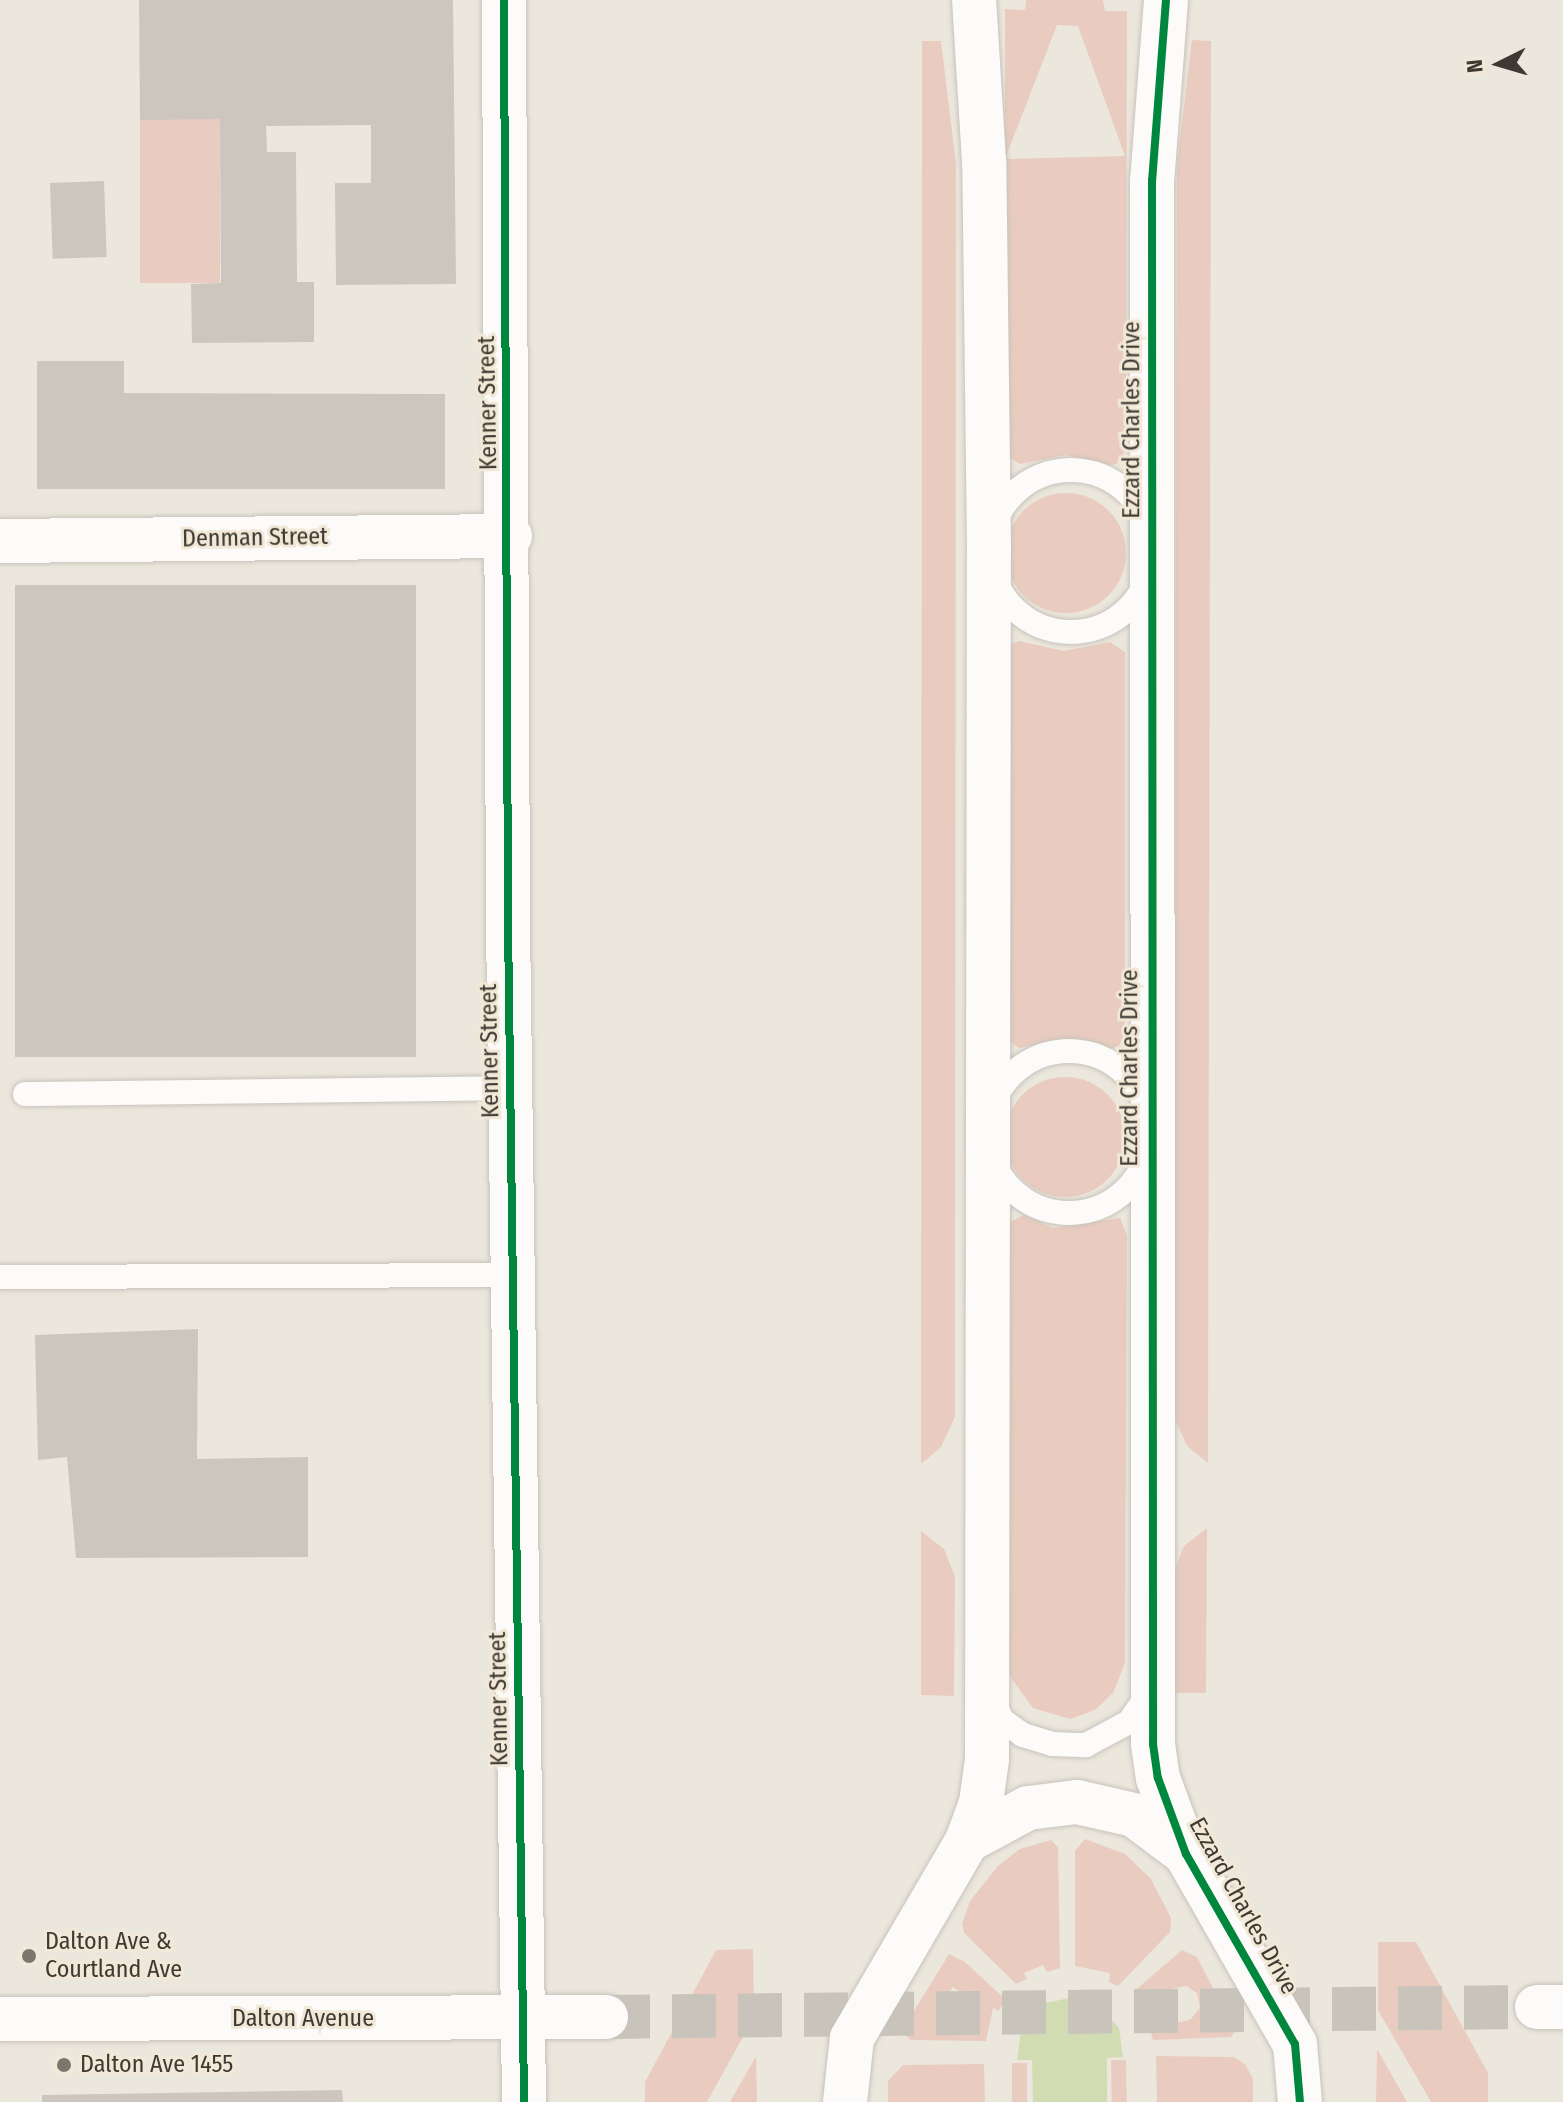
<!DOCTYPE html>
<style>
body{margin:0}
#map{position:relative;width:1563px;height:2102px;overflow:hidden;background:#ece7dd;font-family:"Fira Sans Condensed",sans-serif}
div>[style]{position:absolute}
[style*='--x']{left:calc(var(--x)*1px);top:calc(var(--y)*1px);width:calc(var(--w)*1px);rotate:calc(var(--a)*1deg)}
.green>*{inset:0;background:#e9ccbf;transform-origin:0 0}
.round{border-radius:50%}
.water>*{inset:0;background:#d1dcb3}
.building>*{inset:0;background:#ccc6bf;transform-origin:0 0}
.secondary-tunnel>*{height:44px;margin-top:-22px;transform-origin:0;background:repeating-linear-gradient(90deg,#c9c4bb 0 44px,transparent 0 66px)}
.roads{filter:drop-shadow(0 0 2px #c7c3bb) drop-shadow(0 0 2px #c7c3bb)}
.service>*{height:24px;margin:-12px;padding:0 12px;transform-origin:12px;border-radius:12px;background:#fcfbfa}
.service>.ring{margin:-12px;padding:0;box-sizing:content-box;background:none;border:24px solid #fcfbfa;border-radius:50%}
.minor>*{height:44px;margin:-22px;padding:0 22px;transform-origin:22px;border-radius:22px;background:#fcfbfa}
.secondary>*{height:44px;margin:-22px;padding:0 22px;transform-origin:22px;border-radius:22px;background:#fcfbfa}
.cycleway>*{height:8px;margin:-4px;padding:0 4px;transform-origin:4px;border-radius:4px;background:#00873e}
.dots>*{width:22px;height:22px;translate:-50% -50%;box-sizing:border-box;border:4px solid #f2e8d7;border-radius:50%}
span{translate:-50% -50%;white-space:nowrap;text-align:center;line-height:1.15;-webkit-text-stroke:6px #f2e8d7;paint-order:stroke}
.street-label{font-size:24px;color:#3e3a33}
.poi-label{font-size:24px;color:#3e3a33}
.left{translate:0 -50%;text-align:left}
.north{position:absolute;left:1459px;top:24px;width:80px;height:80px;-webkit-text-stroke:6px #f2e8d7;paint-order:stroke;rotate:265deg;font-size:22px;font-weight:700;line-height:32px;text-align:center;color:#3e3a33}
.north::after{content:'';display:block;margin:auto;width:28px;height:36px;background:#3e3a33;clip-path:polygon(50% 0,100% 100%,50% 72%,0 100%)}
</style>
<div id="map">
<div class="green">
<i style="clip-path:polygon(evenodd,1026px 0,1103px 0,1105px 11px,1127px 11px,1126px 448px,1119px 463px,1111px 465px,1066px 455px,1020px 464px,1005px 455px,1005px 9px,1025px 10px,1026px 0,1057px 25px,1078px 26px,1125px 156px,1005px 159px,1057px 25px)"></i>
<i style="clip-path:polygon(1192px 40px,1211px 41px,1208px 1463px,1187px 1446px,1174px 1417px,1177px 164px)"></i>
<i style="clip-path:polygon(922px 41px,941px 41px,956px 164px,955px 1417px,941px 1447px,921px 1464px)"></i>
<i style="left:220px;top:119px;width:164px;height:80px;rotate:90deg"></i>
<i class="round" style="left:1006px;top:493px;width:120px;height:120px"></i>
<i style="clip-path:polygon(1019px 641px,1064px 651px,1110px 642px,1125px 652px,1125px 1031px,1119px 1046px,1110px 1049px,1066px 1039px,1019px 1048px,1004px 1038px,1011px 644px)"></i>
<i class="round" style="left:1005px;top:1077px;width:120px;height:120px"></i>
<i style="clip-path:polygon(1024px 1215px,1053px 1228px,1120px 1218px,1127px 1235px,1125px 1663px,1113px 1693px,1095px 1710px,1070px 1719px,1033px 1708px,1006px 1671px,1008px 1223px)"></i>
<i style="clip-path:polygon(1207px 1528px,1206px 1693px,1173px 1693px,1173px 1574px,1184px 1546px)"></i>
<i style="clip-path:polygon(921px 1531px,944px 1549px,955px 1577px,954px 1696px,921px 1695px)"></i>
<i style="clip-path:polygon(1085px 1839px,1125px 1854px,1151px 1879px,1171px 1918px,1170px 1932px,1118px 1986px,1109px 1982px,1110px 1973px,1075px 1966px,1075px 1851px)"></i>
<i style="clip-path:polygon(1051px 1840px,1058px 1847px,1060px 1968px,1047px 1972px,1043px 1965px,1024px 1973px,1027px 1979px,1016px 1984px,964px 1933px,962px 1924px,970px 1901px,998px 1866px,1020px 1849px)"></i>
<i style="clip-path:polygon(1378px 1942px,1416px 1942px,1488px 2073px,1488px 2102px,1431px 2102px,1378px 2010px)"></i>
<i style="clip-path:polygon(753px 1949px,754px 2017px,707px 2102px,645px 2102px,645px 2082px,716px 1950px)"></i>
<i style="clip-path:polygon(evenodd,1182px 1950px,1197px 1957px,1235px 2031px,1231px 2037px,1153px 2040px,1141px 1998px,1133px 1992px,1182px 1950px,1186px 1986px,1197px 1993px,1200px 2008px,1190px 2020px,1180px 2022px,1169px 2018px,1163px 1999px,1170px 1989px,1186px 1986px)"></i>
<i style="clip-path:polygon(evenodd,949px 1954px,965px 1962px,1006px 2000px,998px 2011px,993px 2008px,986px 2041px,911px 2040px,905px 2035px,906px 2024px,949px 1954px,953px 1987px,977px 2003px,972px 2017px,962px 2023px,941px 2018px,939px 2004px,953px 1987px)"></i>
<i style="clip-path:polygon(1377px 2049px,1407px 2102px,1376px 2102px)"></i>
<i style="clip-path:polygon(756px 2056px,757px 2102px,730px 2102px)"></i>
<i style="clip-path:polygon(1156px 2056px,1234px 2057px,1245px 2064px,1253px 2079px,1253px 2102px,1157px 2102px)"></i>
<i style="left:1126px;top:2060px;width:42px;height:15px;rotate:89deg"></i>
<i style="left:1012px;top:2063px;width:15px;height:39px"></i>
<i style="clip-path:polygon(984px 2064px,985px 2102px,888px 2102px,888px 2081px,903px 2065px)"></i>
</div>
<div class="water">
<i style="clip-path:polygon(1074px 1997px,1099px 2007px,1119px 2028px,1123px 2057px,1107px 2058px,1107px 2102px,1033px 2102px,1032px 2060px,1017px 2060px,1021px 2031px,1041px 2004px)"></i>
</div>
<div class="building">
<i style="clip-path:polygon(139px 0,453px 0,456px 284px,336px 285px,335px 183px,371px 183px,371px 125px,266px 126px,267px 152px,296px 152px,297px 282px,314px 282px,314px 342px,192px 343px,191px 284px,221px 283px,220px 119px,140px 120px)"></i>
<i style="left:104px;top:181px;width:76px;height:54px;rotate:88deg"></i>
<i style="clip-path:polygon(37px 361px,124px 361px,124px 393px,445px 394px,445px 489px,37px 489px)"></i>
<i style="left:416px;top:585px;width:472px;height:401px;rotate:90deg"></i>
<i style="clip-path:polygon(198px 1329px,197px 1459px,308px 1457px,308px 1557px,76px 1558px,67px 1457px,38px 1460px,35px 1335px)"></i>
<i style="clip-path:polygon(342px 2090px,343px 2102px,42px 2102px,42px 2095px)"></i>
</div>
<div class="secondary-tunnel">
<i style="--x:606;--y:2017;--w:931;--a:-0.62"></i>
</div>
<div class="roads">
<div class="service">
<i class="ring" style="left:990px;top:470px;width:138px;height:138px"></i>
<i class="ring" style="left:988px;top:1051px;width:138px;height:138px"></i>
<i style="--x:25;--y:1094;--w:485;--a:-0.7"></i>
<i style="--x:0;--y:1277;--w:513;--a:-0.22"></i>
<i style="--x:992;--y:1697;--w:25;--a:67"></i>
<i style="--x:1002;--y:1720;--w:26;--a:36"></i>
<i style="--x:1023;--y:1735;--w:31;--a:17"></i>
<i style="--x:1053;--y:1744;--w:33;--a:2"></i>
<i style="--x:1086;--y:1745;--w:49;--a:-28.1"></i>
<i style="--x:1129;--y:1722;--w:35;--a:-55"></i>
</div>
<div class="minor">
<i style="--x:504;--y:0;--w:924;--a:89.75"></i>
<i style="--x:508;--y:924;--w:1178;--a:89.22"></i>
<i style="--x:1166;--y:0;--w:181;--a:94.4"></i>
<i style="--x:1152;--y:180;--w:1564;--a:89.96"></i>
<i style="--x:1153;--y:1744;--w:34;--a:82"></i>
<i style="--x:1158;--y:1778;--w:81;--a:69.8"></i>
<i style="--x:1186;--y:1854;--w:219;--a:60.2"></i>
<i style="--x:1295;--y:2044;--w:58;--a:85.1"></i>
<i style="--x:0;--y:541;--w:510;--a:-0.56"></i>
<i style="--x:967;--y:1841;--w:69;--a:-28.4"></i>
<i style="--x:1028;--y:1808;--w:49;--a:-7"></i>
<i style="--x:1077;--y:1802;--w:58;--a:12.8"></i>
<i style="--x:1134;--y:1815;--w:65;--a:36.9"></i>
<i style="--x:845;--y:2102;--w:64;--a:-83.8"></i>
<i style="--x:852;--y:2038;--w:228;--a:-59.7"></i>
<i style="--x:967;--y:1841;--w:40;--a:-69.8"></i>
<i style="--x:981;--y:1803;--w:44;--a:-82.2"></i>
<i style="--x:987;--y:1759;--w:1211;--a:-89.91"></i>
<i style="--x:989;--y:548;--w:386;--a:-90.7"></i>
<i style="--x:984;--y:162;--w:162;--a:-93.5"></i>
</div>
<div class="secondary">
<i style="--x:1537;--y:2007;--w:26;--a:0"></i>
<i style="--x:0;--y:2019;--w:606;--a:-0.19"></i>
</div>
</div>
<div class="cycleway">
<i style="--x:504;--y:0;--w:924;--a:89.75"></i>
<i style="--x:508;--y:924;--w:1178;--a:89.22"></i>
<i style="--x:1166;--y:0;--w:181;--a:94.4"></i>
<i style="--x:1152;--y:180;--w:1564;--a:89.96"></i>
<i style="--x:1153;--y:1744;--w:34;--a:82"></i>
<i style="--x:1158;--y:1778;--w:81;--a:69.8"></i>
<i style="--x:1186;--y:1854;--w:219;--a:60.2"></i>
<i style="--x:1295;--y:2044;--w:58;--a:85.1"></i>
</div>
<div class="dots">
<i style="left:29px;top:1956px;background:#7b776e"></i>
<i style="left:64px;top:2065px;background:#7b776e"></i>
</div>
<div class="street-label">
<span style="left:488px;top:403px;rotate:-91deg">Kenner Street</span>
<span style="left:1132px;top:420px;rotate:-90deg">Ezzard Charles Drive</span>
<span style="left:255px;top:538px;rotate:-1deg">Denman Street</span>
<span style="left:490px;top:1051px;rotate:-91deg">Kenner Street</span>
<span style="left:1130px;top:1068px;rotate:-90deg">Ezzard Charles Drive</span>
<span style="left:499px;top:1699px;rotate:-91deg">Kenner Street</span>
<span style="left:1243px;top:1906px;rotate:61deg">Ezzard Charles Drive</span>
<span style="left:303px;top:2019px">Dalton Avenue</span>
</div>
<div class="poi-label">
<span class="left" style="left:45px;top:1956px">Dalton Ave &amp;<br>Courtland Ave</span>
<span class="left" style="left:80px;top:2065px">Dalton Ave 1455</span>
</div>
<div class="north">N</div>
</div>
